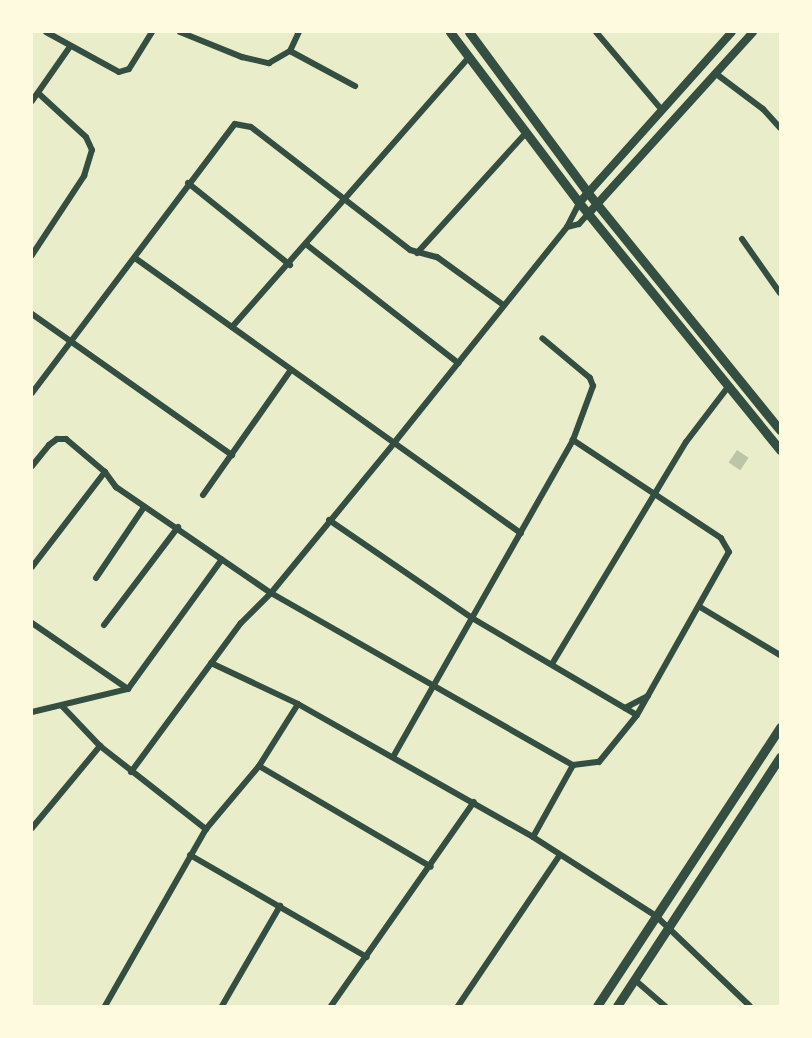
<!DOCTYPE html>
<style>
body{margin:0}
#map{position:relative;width:812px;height:1038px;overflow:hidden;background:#e9edc9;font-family:Mulish,sans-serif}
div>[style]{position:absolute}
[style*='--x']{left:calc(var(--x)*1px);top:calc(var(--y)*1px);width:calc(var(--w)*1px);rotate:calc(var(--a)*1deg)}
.building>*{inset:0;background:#bcc5a7;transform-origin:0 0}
.minor>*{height:6px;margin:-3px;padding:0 3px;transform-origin:3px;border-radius:3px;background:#344e41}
.secondary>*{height:8px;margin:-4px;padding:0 4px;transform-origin:4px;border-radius:4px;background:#344e41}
.primary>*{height:9px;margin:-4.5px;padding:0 4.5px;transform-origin:4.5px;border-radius:4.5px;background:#344e41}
span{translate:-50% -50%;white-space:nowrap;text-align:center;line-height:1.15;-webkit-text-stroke:5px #fefae0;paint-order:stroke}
.frame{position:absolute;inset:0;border:33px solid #fefae0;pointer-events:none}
</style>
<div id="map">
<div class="building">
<i style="left:737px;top:450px;width:14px;height:15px;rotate:34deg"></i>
</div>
<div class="minor">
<i style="--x:46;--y:32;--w:83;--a:28.7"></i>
<i style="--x:119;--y:72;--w:10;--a:-17"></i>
<i style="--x:129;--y:69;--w:44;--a:-58.1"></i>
<i style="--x:180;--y:32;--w:67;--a:22"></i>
<i style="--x:242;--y:57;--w:28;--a:13"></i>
<i style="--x:269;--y:63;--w:24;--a:-30"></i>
<i style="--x:290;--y:51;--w:21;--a:-65"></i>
<i style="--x:596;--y:32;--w:102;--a:49.8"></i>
<i style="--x:290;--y:51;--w:74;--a:28.3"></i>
<i style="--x:715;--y:73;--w:60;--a:36.9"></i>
<i style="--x:763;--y:109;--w:25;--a:48"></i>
<i style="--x:32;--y:101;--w:65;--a:-55.1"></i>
<i style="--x:188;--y:183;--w:131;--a:38.8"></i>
<i style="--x:567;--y:227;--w:12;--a:-14"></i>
<i style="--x:579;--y:224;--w:15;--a:-48"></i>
<i style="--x:742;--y:239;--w:66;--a:54.9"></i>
<i style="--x:307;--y:245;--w:192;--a:38"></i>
<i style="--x:417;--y:253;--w:162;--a:-47.8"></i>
<i style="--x:32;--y:255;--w:95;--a:-56.6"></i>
<i style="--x:84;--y:176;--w:27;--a:-73"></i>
<i style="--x:92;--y:150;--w:14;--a:-115"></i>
<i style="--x:86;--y:137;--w:65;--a:-137.5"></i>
<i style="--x:135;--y:258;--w:474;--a:35.5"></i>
<i style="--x:32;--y:314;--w:245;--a:35.2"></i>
<i style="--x:232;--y:327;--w:358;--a:-48.7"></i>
<i style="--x:32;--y:393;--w:337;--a:-53"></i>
<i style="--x:235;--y:124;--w:16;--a:11"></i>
<i style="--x:251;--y:127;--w:201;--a:37.7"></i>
<i style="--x:410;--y:250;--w:28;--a:15"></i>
<i style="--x:437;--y:257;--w:80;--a:35.9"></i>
<i style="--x:32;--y:466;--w:27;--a:-51"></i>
<i style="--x:49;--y:445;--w:10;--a:-37"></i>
<i style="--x:57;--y:439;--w:9;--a:0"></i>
<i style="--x:66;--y:439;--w:51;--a:40.2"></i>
<i style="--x:105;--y:472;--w:19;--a:54"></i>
<i style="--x:116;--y:487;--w:188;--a:34.4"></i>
<i style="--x:271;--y:593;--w:348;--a:29.7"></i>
<i style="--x:203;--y:495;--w:153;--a:-54.9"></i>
<i style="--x:329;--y:520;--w:173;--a:34.4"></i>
<i style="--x:472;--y:618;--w:191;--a:30.5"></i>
<i style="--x:32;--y:567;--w:120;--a:-52.5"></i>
<i style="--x:96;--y:578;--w:86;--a:-55.9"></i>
<i style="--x:700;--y:607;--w:93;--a:31"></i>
<i style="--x:32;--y:623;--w:116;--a:34.5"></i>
<i style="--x:104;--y:625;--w:123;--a:-52.9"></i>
<i style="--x:211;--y:663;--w:96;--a:25.2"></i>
<i style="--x:298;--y:704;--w:270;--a:29.5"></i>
<i style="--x:533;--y:837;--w:146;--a:32.7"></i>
<i style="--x:656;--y:916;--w:130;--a:43.8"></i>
<i style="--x:552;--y:664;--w:259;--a:-58.9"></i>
<i style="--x:686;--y:442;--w:69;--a:-52.6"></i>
<i style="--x:62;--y:706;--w:55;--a:46.5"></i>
<i style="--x:100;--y:746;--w:135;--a:38.1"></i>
<i style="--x:625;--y:708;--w:26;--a:-28"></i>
<i style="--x:32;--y:712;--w:99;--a:-13.5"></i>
<i style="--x:128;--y:689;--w:160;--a:-54.1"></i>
<i style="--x:393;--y:757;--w:365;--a:-60.4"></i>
<i style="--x:573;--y:440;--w:58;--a:-69.7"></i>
<i style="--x:593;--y:386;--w:9;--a:-111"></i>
<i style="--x:590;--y:378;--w:62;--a:-140.2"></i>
<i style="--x:259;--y:766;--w:199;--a:30.4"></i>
<i style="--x:131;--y:772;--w:185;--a:-53.6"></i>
<i style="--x:241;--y:623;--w:42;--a:-45"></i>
<i style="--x:271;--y:593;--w:194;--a:-50.6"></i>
<i style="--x:394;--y:443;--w:277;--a:-51.3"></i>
<i style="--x:567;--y:227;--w:27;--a:-63"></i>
<i style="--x:32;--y:828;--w:107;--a:-50.3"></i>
<i style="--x:533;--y:837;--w:82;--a:-60.9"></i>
<i style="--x:573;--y:765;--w:26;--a:-7"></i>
<i style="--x:599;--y:762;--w:60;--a:-51"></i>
<i style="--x:637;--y:715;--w:187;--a:-60.6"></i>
<i style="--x:729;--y:552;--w:16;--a:-120"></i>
<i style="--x:721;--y:538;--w:178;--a:-146.5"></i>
<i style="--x:190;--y:855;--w:204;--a:30"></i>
<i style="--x:635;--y:980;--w:40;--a:41"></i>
<i style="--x:105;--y:1006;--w:204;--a:-60.3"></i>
<i style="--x:206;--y:829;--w:82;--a:-49.9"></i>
<i style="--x:259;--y:766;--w:73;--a:-57.8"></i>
<i style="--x:222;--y:1006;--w:116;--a:-59.9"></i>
<i style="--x:331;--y:1006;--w:249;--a:-55"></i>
<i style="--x:458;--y:1006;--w:182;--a:-56"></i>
</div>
<div class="secondary">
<i style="--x:579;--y:203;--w:229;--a:-48.2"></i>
<i style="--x:589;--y:213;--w:244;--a:-47.8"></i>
</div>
<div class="primary">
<i style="--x:450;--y:32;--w:211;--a:52.9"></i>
<i style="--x:577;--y:200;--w:322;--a:50.9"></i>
<i style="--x:469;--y:32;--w:200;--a:53.5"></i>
<i style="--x:588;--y:193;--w:305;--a:51"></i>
<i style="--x:597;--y:1006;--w:334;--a:-56.7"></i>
<i style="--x:617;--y:1006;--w:298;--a:-56.8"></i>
</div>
<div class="frame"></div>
</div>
